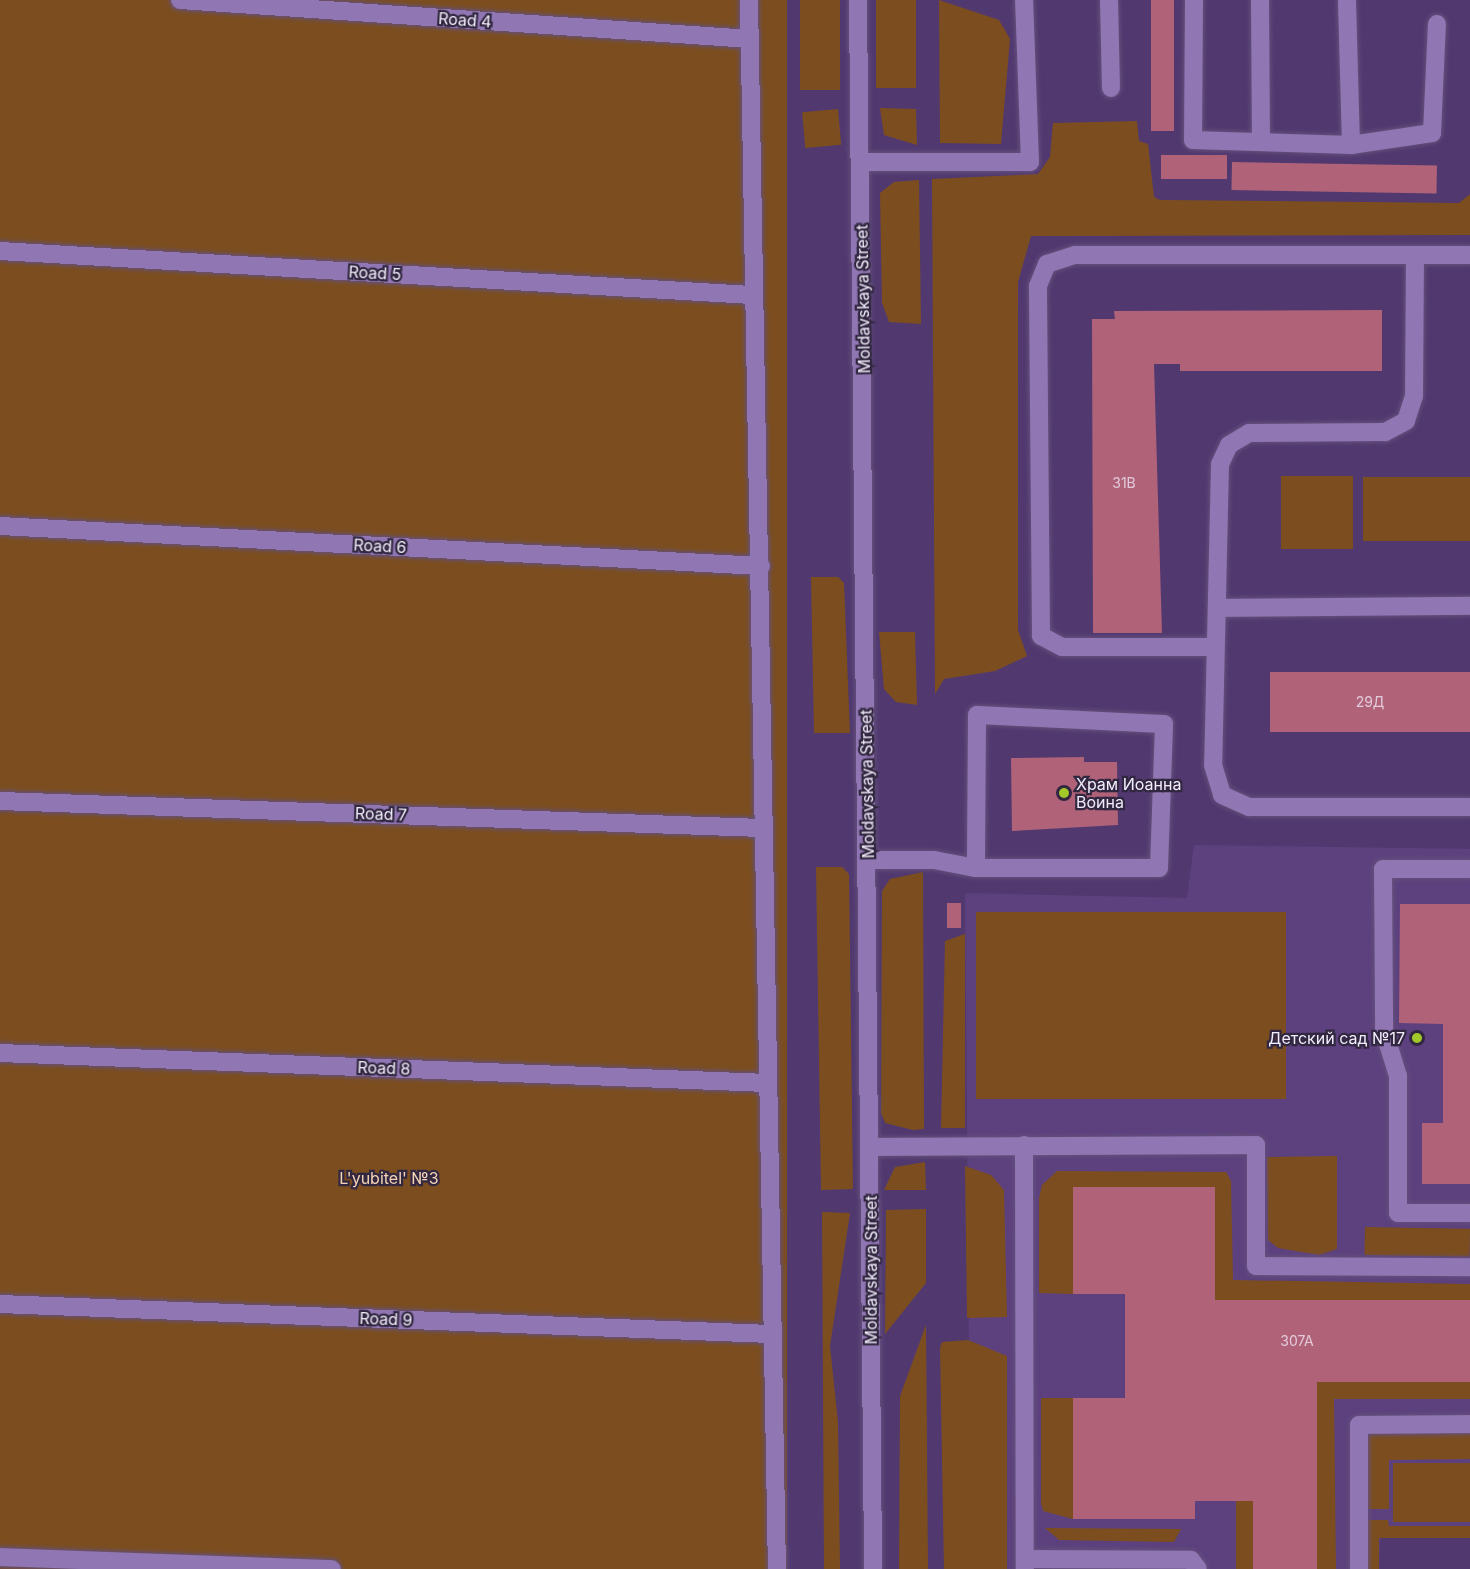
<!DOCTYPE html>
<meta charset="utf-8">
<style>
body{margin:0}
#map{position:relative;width:1470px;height:1569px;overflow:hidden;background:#513970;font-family:Inter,sans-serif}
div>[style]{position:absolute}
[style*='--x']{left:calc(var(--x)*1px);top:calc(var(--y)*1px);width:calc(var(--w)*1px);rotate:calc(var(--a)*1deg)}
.built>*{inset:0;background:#5d417f}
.green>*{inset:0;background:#7c4e1f;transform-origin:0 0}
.building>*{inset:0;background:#b06278;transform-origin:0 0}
.roads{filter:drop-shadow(0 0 2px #64507b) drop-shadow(0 0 2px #64507b)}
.minor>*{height:18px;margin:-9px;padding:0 9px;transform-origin:9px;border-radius:9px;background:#9076b3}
.dots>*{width:16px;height:16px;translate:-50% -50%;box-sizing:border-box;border:3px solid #322740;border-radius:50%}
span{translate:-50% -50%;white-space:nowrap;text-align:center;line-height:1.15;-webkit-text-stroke:4.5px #322740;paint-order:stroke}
.number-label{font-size:14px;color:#e2cada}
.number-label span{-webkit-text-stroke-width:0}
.street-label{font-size:16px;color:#f2edfb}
.poi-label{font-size:16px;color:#f2edfb}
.left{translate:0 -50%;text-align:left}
.right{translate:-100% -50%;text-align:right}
.park-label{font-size:16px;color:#f4d3b6}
</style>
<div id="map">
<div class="built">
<i style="clip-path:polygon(1194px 845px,1470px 849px,1470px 1538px,1380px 1538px,1379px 1569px,971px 1569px,965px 893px,1187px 898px)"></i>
</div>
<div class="green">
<i style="left:0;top:0;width:787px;height:1569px"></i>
<i style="left:800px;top:0;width:40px;height:90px"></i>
<i style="left:876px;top:0;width:40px;height:88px"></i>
<i style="clip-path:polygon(939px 0,999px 20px,1010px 39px,1001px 144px,940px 143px)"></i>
<i style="clip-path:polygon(880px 108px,916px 109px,917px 145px,884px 135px)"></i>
<i style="left:838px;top:109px;width:36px;height:36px;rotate:85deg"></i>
<i style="clip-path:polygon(1137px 121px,1139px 141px,1148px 144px,1154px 197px,1160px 200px,1459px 203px,1470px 194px,1470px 235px,1031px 236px,1018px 282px,1018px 630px,1027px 656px,995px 671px,944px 679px,935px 694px,932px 179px,1038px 174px,1050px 157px,1053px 123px)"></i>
<i style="clip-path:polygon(919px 180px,921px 324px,889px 322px,882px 303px,880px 193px,894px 182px)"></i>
<i style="left:1281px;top:476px;width:72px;height:73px"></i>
<i style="left:1363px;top:477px;width:107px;height:64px"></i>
<i style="clip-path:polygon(811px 577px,838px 577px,844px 583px,850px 733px,814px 733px)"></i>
<i style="clip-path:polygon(879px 632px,915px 632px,917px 705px,896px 702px,884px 689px)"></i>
<i style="clip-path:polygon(816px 867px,842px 867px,849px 874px,853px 1189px,821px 1190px)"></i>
<i style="clip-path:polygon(923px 872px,924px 1129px,913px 1130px,885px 1123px,881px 1113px,882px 891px,890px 879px)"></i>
<i style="left:976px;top:912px;width:310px;height:187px"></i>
<i style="clip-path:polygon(965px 934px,965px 1128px,941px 1128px,945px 941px)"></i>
<i style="clip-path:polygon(1337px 1156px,1337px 1249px,1319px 1255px,1278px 1248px,1268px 1240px,1267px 1157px)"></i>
<i style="clip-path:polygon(925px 1162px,926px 1190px,884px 1190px,895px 1167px)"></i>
<i style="clip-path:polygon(965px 1166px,991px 1175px,1004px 1190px,1007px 1317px,967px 1318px)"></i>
<i style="clip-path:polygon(1057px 1171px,1226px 1172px,1231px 1181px,1233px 1280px,1470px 1284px,1470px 1300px,1215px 1300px,1215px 1187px,1074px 1187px,1073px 1294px,1039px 1293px,1039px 1198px,1042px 1185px)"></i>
<i style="clip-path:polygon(926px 1209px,926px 1283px,885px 1334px,886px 1210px)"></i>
<i style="clip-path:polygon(822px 1212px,850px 1213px,830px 1346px,838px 1422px,840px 1569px,824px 1569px)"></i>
<i style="left:1365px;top:1227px;width:105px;height:28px;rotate:1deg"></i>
<i style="clip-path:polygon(926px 1325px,928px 1569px,899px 1569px,900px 1396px)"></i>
<i style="clip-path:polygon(968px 1340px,1007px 1356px,1007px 1569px,944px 1569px,940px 1348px,942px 1342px)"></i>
<i style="clip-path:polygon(1317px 1382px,1470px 1382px,1470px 1399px,1334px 1399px,1336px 1569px,1317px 1569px)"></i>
<i style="clip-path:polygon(1041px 1398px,1073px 1398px,1073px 1519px,1043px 1511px,1041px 1503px)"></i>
<i style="clip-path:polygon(1366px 1432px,1470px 1432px,1470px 1459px,1389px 1460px,1389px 1509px,1366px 1509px)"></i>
<i style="left:1393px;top:1463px;width:77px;height:59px"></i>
<i style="left:1236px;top:1501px;width:17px;height:68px"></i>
<i style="clip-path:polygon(1367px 1520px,1388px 1520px,1389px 1526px,1470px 1526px,1470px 1538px,1379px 1538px,1379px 1569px,1366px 1569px)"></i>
<i style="clip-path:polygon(1045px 1528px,1181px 1529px,1174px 1542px,1059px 1540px)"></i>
</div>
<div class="building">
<i style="left:1151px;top:0;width:23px;height:131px"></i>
<i style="left:1161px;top:155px;width:66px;height:24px"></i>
<i style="left:1232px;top:162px;width:205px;height:28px;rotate:1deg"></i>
<i style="clip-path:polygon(1382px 310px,1382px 371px,1180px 371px,1180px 364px,1154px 364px,1162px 633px,1093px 633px,1092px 319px,1115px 319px,1114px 311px)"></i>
<i style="left:1270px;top:672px;width:200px;height:60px"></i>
<i style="clip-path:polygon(1084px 757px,1084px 762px,1117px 762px,1118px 825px,1012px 831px,1011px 758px)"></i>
<i style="left:947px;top:903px;width:14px;height:25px"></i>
<i style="clip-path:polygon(1400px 904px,1470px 904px,1470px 1184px,1422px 1184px,1422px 1123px,1443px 1123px,1443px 1024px,1399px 1023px)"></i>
<i style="clip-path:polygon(1073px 1187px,1215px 1187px,1215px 1300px,1470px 1300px,1470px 1382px,1317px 1382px,1317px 1569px,1253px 1569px,1253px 1501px,1195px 1501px,1195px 1519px,1073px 1519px,1073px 1398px,1125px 1398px,1125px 1294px,1073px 1294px)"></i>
</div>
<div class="roads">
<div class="minor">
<i style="--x:180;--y:0;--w:571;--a:3.91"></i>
<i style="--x:749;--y:0;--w:1569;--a:88.98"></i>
<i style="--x:858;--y:0;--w:1569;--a:89.45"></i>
<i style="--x:1109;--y:0;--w:88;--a:88.7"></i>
<i style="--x:1194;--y:0;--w:140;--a:90.4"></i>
<i style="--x:1193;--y:140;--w:158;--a:1.8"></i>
<i style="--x:1351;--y:145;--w:145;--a:-91.6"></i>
<i style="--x:1260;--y:0;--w:142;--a:89.6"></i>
<i style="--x:1351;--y:145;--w:82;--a:-8.4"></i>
<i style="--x:1432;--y:133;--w:109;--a:-87.4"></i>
<i style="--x:861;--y:162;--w:169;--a:0"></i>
<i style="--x:1030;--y:162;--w:162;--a:-92.1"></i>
<i style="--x:0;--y:251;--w:752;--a:3.35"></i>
<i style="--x:1415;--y:256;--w:140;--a:90.4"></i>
<i style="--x:1414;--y:396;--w:26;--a:108"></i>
<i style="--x:1406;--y:421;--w:24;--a:152"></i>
<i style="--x:1385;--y:432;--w:136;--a:179.6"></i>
<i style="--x:1249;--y:433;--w:23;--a:149"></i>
<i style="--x:1229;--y:445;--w:21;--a:115"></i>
<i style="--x:1220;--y:464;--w:301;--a:91.3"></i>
<i style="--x:1213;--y:765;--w:31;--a:73"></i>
<i style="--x:1222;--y:795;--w:30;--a:24"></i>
<i style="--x:1249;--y:807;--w:221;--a:0"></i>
<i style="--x:0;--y:526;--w:762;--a:3.01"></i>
<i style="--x:1219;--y:608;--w:251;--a:-0.5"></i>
<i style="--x:1214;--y:647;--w:152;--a:180"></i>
<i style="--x:1062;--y:647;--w:24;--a:-152"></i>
<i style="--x:1041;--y:636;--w:350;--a:-90.5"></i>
<i style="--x:1038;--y:286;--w:24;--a:-68"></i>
<i style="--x:1047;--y:264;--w:29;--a:-18"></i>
<i style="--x:1075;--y:255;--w:395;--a:0"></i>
<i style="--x:0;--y:801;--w:762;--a:2.03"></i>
<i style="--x:868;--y:860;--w:66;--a:0"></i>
<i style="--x:934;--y:860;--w:43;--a:10.8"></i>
<i style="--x:976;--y:868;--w:183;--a:0"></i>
<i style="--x:1159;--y:868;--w:144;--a:-88"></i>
<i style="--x:1164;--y:724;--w:187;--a:-177.2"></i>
<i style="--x:977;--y:715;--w:153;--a:90.4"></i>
<i style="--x:1470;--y:869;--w:87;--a:180"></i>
<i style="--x:1383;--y:869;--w:162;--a:89.6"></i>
<i style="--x:1384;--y:1031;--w:47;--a:72.7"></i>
<i style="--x:1398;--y:1076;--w:137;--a:90"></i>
<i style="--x:1398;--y:1213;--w:72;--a:0"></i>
<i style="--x:0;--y:1053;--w:769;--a:2.24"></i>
<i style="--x:1024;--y:1145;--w:424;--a:89.9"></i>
<i style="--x:870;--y:1147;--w:386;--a:-0.3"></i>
<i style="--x:1256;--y:1145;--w:121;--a:90"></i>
<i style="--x:1256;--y:1266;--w:214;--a:0.3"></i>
<i style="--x:0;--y:1304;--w:773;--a:2.23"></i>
<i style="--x:0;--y:1557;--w:332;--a:2.1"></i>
<i style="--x:1025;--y:1559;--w:166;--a:0.3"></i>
<i style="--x:1191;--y:1560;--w:11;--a:52"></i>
<i style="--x:1359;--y:1569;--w:144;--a:-90"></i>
<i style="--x:1359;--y:1425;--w:111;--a:-0.5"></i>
</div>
</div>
<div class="dots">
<i style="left:1064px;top:793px;background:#a2c929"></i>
<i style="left:1417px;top:1038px;background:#a2c929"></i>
</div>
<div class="number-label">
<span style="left:1124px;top:483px">31В</span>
<span style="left:1370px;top:702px">29Д</span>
<span style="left:1297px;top:1341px">307А</span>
</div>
<div class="street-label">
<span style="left:465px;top:20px;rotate:4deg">Road 4</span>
<span style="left:375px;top:273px;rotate:3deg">Road 5</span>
<span style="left:863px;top:299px;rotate:-91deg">Moldavskaya Street</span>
<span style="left:380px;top:546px;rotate:3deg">Road 6</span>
<span style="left:867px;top:784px;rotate:-91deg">Moldavskaya Street</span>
<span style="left:381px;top:814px;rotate:2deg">Road 7</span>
<span style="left:384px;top:1068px;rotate:2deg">Road 8</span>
<span style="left:871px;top:1270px;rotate:-90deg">Moldavskaya Street</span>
<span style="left:386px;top:1319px;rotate:2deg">Road 9</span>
</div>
<div class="poi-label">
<span class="left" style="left:1076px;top:793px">Храм Иоанна<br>Воина</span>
<span class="right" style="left:1405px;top:1038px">Детский сад №17</span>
</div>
<div class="park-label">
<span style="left:389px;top:1178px">L'yubitel' №3</span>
</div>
</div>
